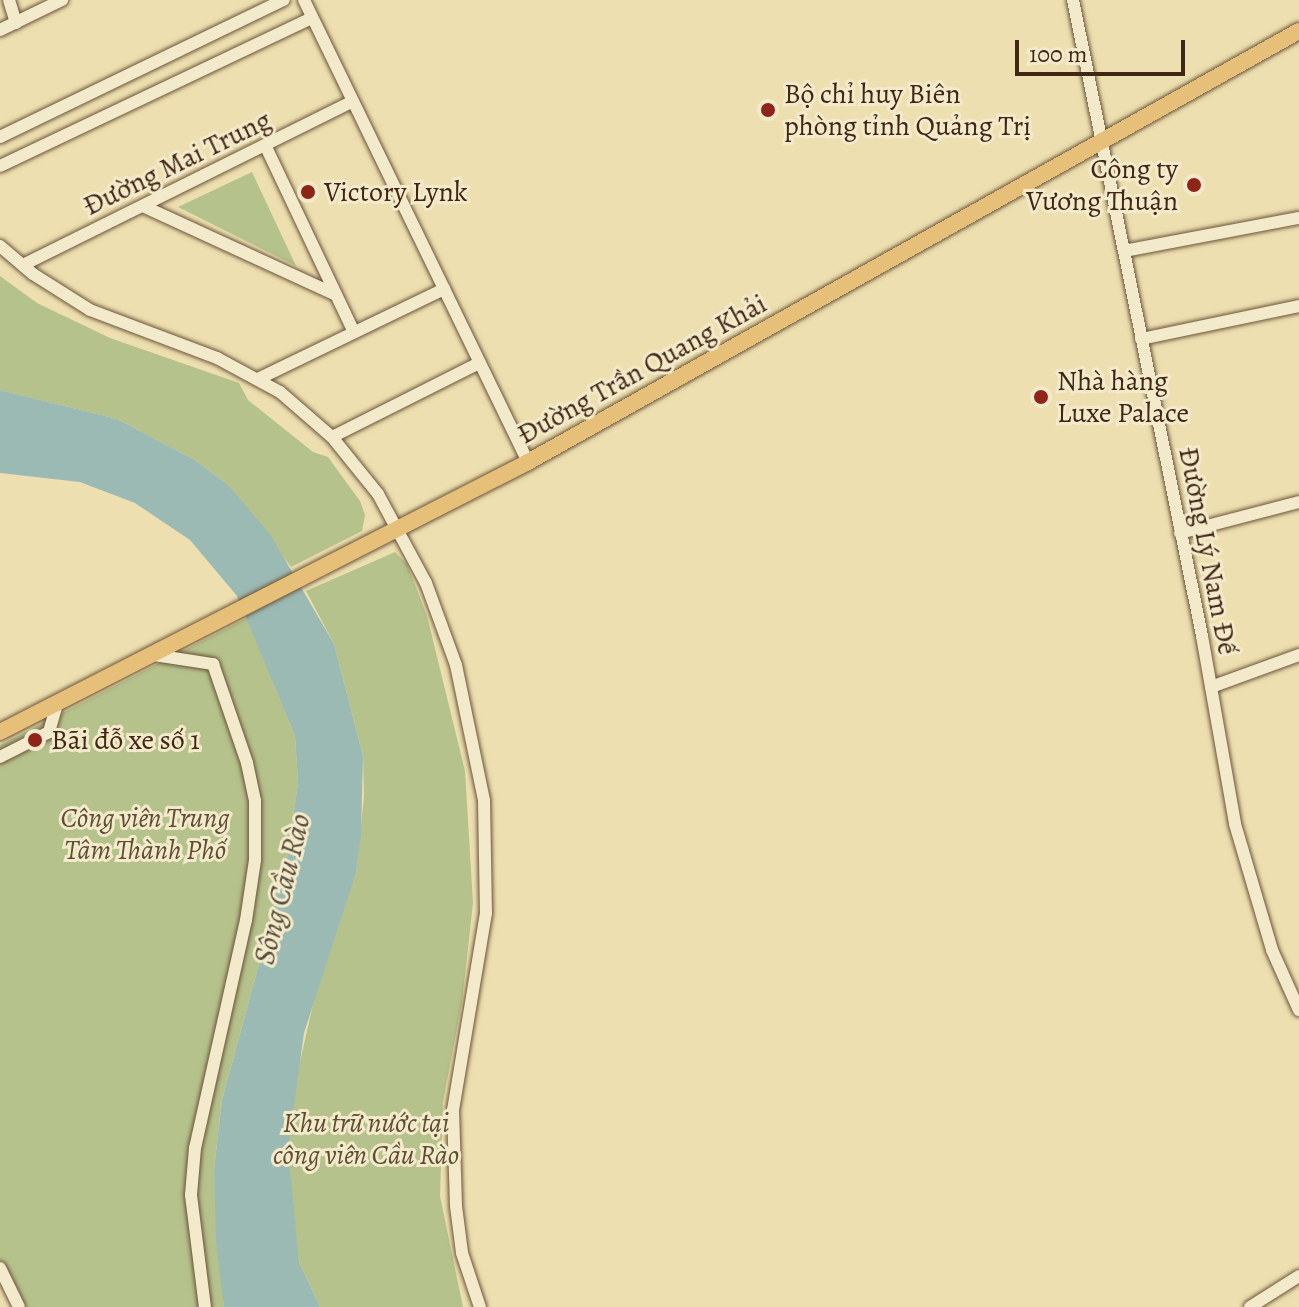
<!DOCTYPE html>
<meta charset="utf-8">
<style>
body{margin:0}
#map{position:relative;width:1299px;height:1307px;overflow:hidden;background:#eddfaf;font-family:Alegreya,serif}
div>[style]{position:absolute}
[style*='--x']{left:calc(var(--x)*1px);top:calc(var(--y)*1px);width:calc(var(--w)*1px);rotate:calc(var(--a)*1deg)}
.green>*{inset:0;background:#b6c28c}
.water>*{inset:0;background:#9cbab4}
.roads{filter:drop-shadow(0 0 2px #6b543a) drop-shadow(0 0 2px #6b543a)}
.minor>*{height:12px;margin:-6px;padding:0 6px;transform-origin:6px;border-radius:6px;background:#f3eacb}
.major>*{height:16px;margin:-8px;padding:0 8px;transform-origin:8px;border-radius:8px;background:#e6c078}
.dots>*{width:22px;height:22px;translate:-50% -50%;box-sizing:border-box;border:4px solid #f3eacb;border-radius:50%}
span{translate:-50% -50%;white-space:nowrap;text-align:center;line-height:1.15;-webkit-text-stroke:6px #f3eacb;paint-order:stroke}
.poi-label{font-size:28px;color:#402613}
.left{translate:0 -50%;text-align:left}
.right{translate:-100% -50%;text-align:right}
.street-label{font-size:28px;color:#402613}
.park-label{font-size:28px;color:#5e4d31;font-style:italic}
.water-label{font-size:30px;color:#574b3b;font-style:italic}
.scale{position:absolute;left:1015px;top:40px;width:170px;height:36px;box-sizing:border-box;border:4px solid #402613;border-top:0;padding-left:10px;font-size:24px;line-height:28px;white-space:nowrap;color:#402613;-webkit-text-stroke:6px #f3eacb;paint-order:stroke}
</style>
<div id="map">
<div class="green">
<i style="clip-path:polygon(252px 172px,296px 266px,178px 207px)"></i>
<i style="clip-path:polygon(0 276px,37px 303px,110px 338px,239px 383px,248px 400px,313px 452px,328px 457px,360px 501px,365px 515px,362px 531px,291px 567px,228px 485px,195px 460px,117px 419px,0 390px)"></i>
<i style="clip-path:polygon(395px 552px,407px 564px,427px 616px,465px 771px,473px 903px,462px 1002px,443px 1102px,440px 1196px,463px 1307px,320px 1307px,299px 1262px,293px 1216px,288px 1149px,293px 1092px,320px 974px,356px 873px,364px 796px,363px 756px,334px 644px,306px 591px)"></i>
<i style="clip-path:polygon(247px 618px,295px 736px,298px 783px,286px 865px,222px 1100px,214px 1169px,224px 1307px,16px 1307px,0 1272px,0 745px)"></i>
</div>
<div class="water">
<i style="clip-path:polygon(0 390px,117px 419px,195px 460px,228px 485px,270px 534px,334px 644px,363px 756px,361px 835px,356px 873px,304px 1033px,288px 1149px,299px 1262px,320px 1307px,224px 1307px,216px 1242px,214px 1169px,222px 1100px,286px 865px,298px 783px,295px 736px,237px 596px,190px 540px,135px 503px,80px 482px,0 473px)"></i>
</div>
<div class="roads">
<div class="minor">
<i style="--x:9;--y:0;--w:24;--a:73"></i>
<i style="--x:304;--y:0;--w:513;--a:64.13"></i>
<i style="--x:1073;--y:0;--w:649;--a:78.53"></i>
<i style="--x:1202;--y:636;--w:191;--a:80"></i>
<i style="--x:1235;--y:824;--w:131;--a:73.6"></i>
<i style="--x:1272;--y:950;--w:66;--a:65.8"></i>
<i style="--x:0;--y:30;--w:69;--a:-25.8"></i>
<i style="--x:0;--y:137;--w:315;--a:-25.8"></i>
<i style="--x:266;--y:147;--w:205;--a:64.6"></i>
<i style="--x:0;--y:166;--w:344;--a:-25.4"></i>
<i style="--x:145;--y:207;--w:210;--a:24.7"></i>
<i style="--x:0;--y:246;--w:43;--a:40.3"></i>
<i style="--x:33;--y:274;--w:67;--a:32.3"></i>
<i style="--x:90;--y:310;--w:136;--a:20.7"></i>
<i style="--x:217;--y:358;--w:72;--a:28.4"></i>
<i style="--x:280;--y:392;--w:69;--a:40.9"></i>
<i style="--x:332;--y:437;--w:73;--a:51.1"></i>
<i style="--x:378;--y:494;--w:101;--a:61.7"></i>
<i style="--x:426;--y:583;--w:87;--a:69.9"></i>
<i style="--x:456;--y:665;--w:138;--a:78.3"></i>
<i style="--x:484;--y:800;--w:113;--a:89"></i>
<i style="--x:486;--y:913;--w:200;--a:99.5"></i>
<i style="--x:453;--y:1110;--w:96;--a:88.2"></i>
<i style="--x:456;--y:1206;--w:47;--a:82.7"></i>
<i style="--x:462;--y:1253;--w:57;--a:71.6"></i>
<i style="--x:1124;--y:251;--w:178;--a:-10.7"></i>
<i style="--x:23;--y:265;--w:367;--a:-26.4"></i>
<i style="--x:1141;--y:339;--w:161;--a:-11.8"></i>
<i style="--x:258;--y:379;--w:207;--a:-25.8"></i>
<i style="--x:332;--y:437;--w:165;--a:-26.7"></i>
<i style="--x:1180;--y:533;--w:123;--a:-14.6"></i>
<i style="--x:154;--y:655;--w:60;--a:8.7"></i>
<i style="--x:213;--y:664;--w:105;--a:71"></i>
<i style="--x:247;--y:763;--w:39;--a:78"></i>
<i style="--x:255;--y:801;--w:59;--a:90"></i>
<i style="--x:255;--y:860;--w:61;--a:98.5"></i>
<i style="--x:246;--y:920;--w:234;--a:102.6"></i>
<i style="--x:195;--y:1148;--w:47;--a:94.9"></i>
<i style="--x:191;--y:1195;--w:113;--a:82.9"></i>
<i style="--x:1211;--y:687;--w:94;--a:-20"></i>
<i style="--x:0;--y:757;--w:55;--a:-27"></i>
<i style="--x:49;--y:732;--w:29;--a:-74"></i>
<i style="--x:0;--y:1268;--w:43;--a:64"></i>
<i style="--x:1250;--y:1307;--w:58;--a:-32.3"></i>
</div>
<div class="major">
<i style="--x:0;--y:732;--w:593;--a:-27.08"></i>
<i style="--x:528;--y:462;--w:883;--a:-29.21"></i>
</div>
</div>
<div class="dots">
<i style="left:768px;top:110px;background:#8f2418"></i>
<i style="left:1194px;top:185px;background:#8f2418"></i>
<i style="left:308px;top:192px;background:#8f2418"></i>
<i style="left:1041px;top:397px;background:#8f2418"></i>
<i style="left:35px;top:740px;background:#8f2418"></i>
</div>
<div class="poi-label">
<span class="left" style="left:784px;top:110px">Bộ chỉ huy Biên<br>phòng tỉnh Quảng Trị</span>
<span class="right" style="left:1178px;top:185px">Công ty<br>Vương Thuận</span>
<span class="left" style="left:324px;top:192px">Victory Lynk</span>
<span class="left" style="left:1057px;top:397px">Nhà hàng<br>Luxe Palace</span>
<span class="left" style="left:51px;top:740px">Bãi đỗ xe số 1</span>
</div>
<div class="street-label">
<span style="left:177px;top:163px;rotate:-26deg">Đường Mai Trung</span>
<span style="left:642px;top:369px;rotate:-29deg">Đường Trần Quang Khải</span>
<span style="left:1208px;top:551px;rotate:79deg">Đường Lý Nam Đế</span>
</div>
<div class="park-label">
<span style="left:145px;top:834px">Công viên Trung<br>Tâm Thành Phố</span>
<span style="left:366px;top:1139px">Khu trữ nước tại<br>công viên Cầu Rào</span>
</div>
<div class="water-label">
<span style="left:282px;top:889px;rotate:-76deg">Sông Cầu Rào</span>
</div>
<div class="scale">100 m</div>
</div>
